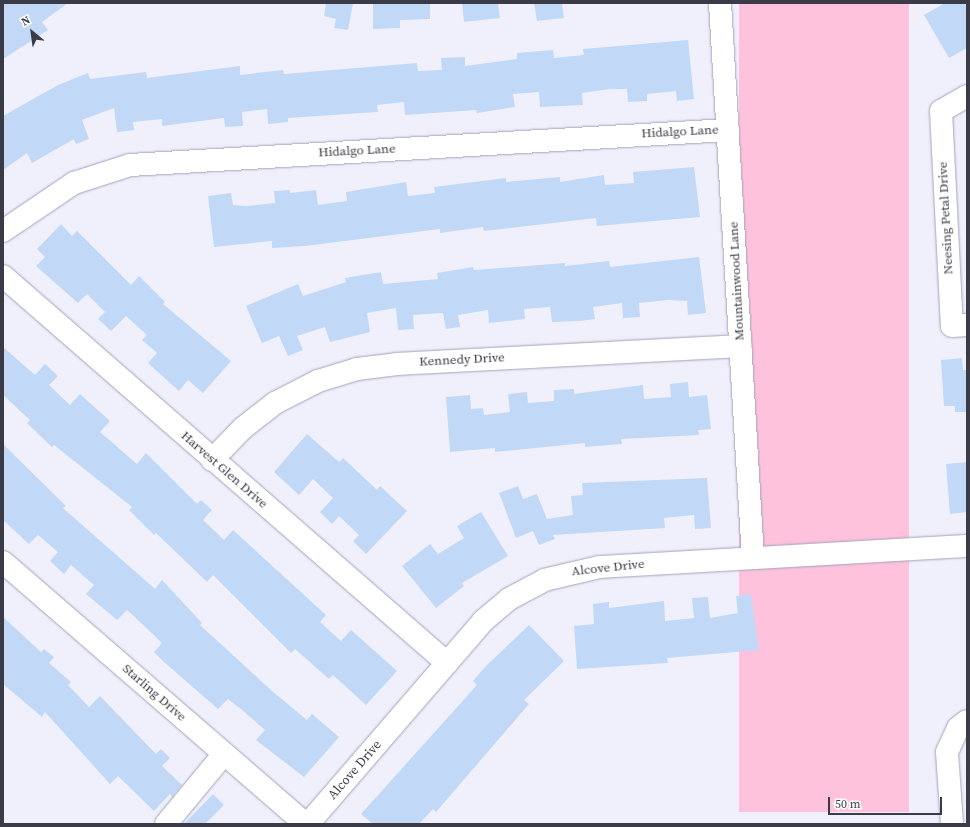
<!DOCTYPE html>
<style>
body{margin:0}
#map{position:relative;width:970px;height:827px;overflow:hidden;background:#f0f0fc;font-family:"Source Serif 4",serif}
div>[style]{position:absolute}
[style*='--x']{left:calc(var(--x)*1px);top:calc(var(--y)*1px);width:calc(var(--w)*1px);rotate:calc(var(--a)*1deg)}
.green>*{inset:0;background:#ffc2dc;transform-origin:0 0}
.building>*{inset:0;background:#c1d9f6}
.roads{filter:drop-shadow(0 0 1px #a2a2be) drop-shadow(0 0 1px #a2a2be)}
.minor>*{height:22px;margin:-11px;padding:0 11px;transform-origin:11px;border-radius:11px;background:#fff}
span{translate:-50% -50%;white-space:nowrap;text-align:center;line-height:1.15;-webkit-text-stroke:3.5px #fff;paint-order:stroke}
.street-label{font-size:13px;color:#3b3b47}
.frame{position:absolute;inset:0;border:4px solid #3b3b47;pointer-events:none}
.north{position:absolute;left:12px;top:12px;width:40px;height:40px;-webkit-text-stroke:3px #fff;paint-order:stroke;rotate:331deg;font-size:11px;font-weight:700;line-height:16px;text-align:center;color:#3b3b47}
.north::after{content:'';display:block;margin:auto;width:14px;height:18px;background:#3b3b47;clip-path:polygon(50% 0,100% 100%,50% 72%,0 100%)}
.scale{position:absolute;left:828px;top:797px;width:114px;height:18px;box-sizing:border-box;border:2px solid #3b3b47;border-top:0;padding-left:5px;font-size:12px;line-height:14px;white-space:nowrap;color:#3b3b47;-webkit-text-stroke:3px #fff;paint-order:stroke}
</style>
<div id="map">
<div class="green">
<i style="left:739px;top:3px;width:170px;height:809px"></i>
</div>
<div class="building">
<i style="clip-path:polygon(3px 3px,68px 3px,42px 22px,48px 30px,3px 59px)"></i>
<i style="clip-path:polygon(326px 3px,353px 3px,348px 30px,334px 28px,336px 19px,324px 16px)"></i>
<i style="clip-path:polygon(430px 3px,430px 19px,400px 20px,400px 28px,373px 29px,373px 4px)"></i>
<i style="clip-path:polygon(462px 3px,498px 3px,500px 18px,464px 22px)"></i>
<i style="clip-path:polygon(534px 3px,562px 3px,564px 18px,537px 21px)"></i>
<i style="clip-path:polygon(945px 3px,964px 3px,967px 8px,967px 48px,949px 58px,924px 15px)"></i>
<i style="clip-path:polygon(688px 40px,694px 99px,677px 101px,676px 91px,647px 94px,647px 101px,628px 102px,627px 89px,610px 89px,582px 93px,583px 105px,540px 107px,539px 92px,513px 94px,515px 107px,477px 113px,476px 110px,405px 115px,404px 102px,377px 105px,378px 112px,288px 118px,288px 122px,268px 124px,267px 109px,242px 112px,243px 126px,225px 127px,224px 118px,162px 126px,162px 119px,133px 122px,134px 130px,117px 132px,114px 108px,82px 120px,89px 139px,76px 144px,74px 139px,32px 163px,27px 153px,3px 170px,3px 116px,58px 85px,88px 73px,90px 79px,146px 72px,147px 78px,240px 66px,240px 75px,283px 70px,284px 74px,417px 63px,418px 71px,442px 70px,441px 58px,465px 57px,465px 66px,517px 59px,517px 53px,553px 50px,554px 58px,584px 55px,583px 49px)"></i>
<i style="clip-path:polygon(694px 167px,700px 217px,597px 226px,596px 218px,484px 231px,483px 227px,440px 233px,440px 229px,305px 246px,272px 248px,272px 241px,214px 247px,208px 196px,231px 193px,233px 205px,246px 206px,275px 203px,274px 191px,290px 190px,290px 193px,316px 190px,318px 205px,347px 201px,346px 192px,406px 182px,408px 196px,435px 193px,434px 187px,506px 178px,506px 182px,560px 177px,560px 182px,604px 175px,605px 185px,634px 183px,633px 172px)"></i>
<i style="clip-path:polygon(61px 224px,72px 236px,77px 231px,131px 285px,139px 276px,165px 302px,163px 304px,231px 361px,203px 393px,188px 380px,179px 391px,148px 363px,157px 353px,142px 340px,147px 335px,126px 316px,111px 331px,98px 319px,105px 312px,87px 294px,78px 303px,36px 266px,45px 257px,37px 249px)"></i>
<i style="clip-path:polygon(699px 257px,706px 313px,688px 315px,687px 301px,668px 300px,639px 303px,640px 317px,623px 318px,622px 303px,593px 307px,595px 319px,580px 321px,552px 322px,550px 307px,524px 309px,525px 319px,489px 323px,488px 310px,458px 315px,460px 327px,446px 329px,443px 313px,413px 315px,414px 329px,398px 330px,396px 308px,367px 313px,370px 332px,330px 342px,325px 327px,297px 336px,303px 350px,288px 356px,279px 336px,262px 343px,246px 306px,298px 284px,303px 296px,346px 282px,345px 278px,381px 272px,383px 284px,438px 279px,437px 273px,473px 267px,474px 270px,565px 263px,565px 266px,609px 261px,610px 267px)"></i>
<i style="clip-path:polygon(3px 347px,35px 375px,45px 364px,58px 376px,49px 385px,70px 405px,80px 394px,110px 421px,100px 432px,137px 464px,146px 453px,197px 504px,201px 500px,212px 510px,203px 520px,224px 540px,233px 530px,326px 615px,320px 622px,341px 641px,351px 630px,397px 671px,366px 705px,333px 675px,329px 679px,295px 649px,291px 653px,213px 575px,207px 582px,156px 533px,154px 535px,129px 510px,132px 507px,54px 445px,52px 447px,27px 423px,30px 420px,3px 395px)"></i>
<i style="clip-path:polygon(962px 358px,963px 370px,967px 370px,967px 412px,955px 412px,955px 406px,944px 406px,941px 360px)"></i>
<i style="clip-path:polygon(688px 382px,689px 397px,707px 395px,711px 429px,698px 430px,699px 435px,621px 439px,622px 444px,585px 447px,585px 443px,495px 452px,495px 448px,450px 452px,446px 397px,470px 395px,471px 409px,483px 408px,484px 415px,510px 412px,508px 394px,527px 392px,528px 403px,554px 401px,554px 390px,574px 389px,574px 394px,643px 385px,644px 399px,671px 397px,670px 384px)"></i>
<i style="clip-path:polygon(307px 434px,339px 462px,343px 458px,377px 490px,380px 486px,407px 511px,366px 554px,353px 541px,359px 535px,339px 516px,332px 524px,320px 512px,333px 498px,313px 479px,299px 495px,274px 472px)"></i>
<i style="clip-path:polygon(3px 444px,66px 506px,63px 508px,155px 589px,162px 580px,202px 623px,200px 625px,272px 691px,307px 720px,312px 714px,339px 737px,304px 777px,256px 740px,265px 730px,242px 710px,228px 699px,218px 709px,164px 662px,154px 652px,162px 643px,140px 622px,127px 610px,117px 620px,86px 594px,94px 585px,71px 565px,64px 574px,50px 561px,58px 552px,38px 535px,29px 544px,3px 520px)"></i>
<i style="clip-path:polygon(967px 462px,967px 512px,950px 514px,946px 464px)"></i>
<i style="clip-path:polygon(707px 478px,711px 528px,695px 529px,694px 515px,664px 518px,665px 528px,553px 535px,555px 539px,539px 545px,533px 531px,516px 538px,499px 493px,518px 486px,523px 499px,537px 494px,547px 519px,573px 515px,571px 496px,583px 495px,582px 483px)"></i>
<i style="clip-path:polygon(481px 512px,508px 556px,462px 583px,464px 586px,436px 608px,402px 566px,430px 544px,438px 554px,464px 538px,457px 526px)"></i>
<i style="clip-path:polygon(751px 594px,759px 650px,667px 658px,668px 663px,577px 669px,574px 626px,594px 624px,593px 604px,609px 602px,609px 608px,664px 601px,665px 621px,694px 618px,692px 598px,708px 597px,710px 618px,738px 613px,736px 596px)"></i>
<i style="clip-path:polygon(3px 617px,41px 652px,44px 649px,54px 657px,49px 663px,71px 682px,68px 685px,89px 707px,100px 696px,156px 754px,161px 749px,170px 758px,162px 766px,182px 785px,172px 797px,170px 794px,154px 811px,118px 776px,110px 784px,45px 712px,42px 717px,3px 684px)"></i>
<i style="clip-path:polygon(529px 625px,564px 661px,524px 700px,529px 704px,436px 812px,433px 809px,419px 824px,373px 824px,361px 814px,477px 685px,473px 681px,485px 667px)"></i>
<i style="clip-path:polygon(213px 794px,224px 805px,205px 824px,184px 824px)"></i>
</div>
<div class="roads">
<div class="minor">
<i style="--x:720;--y:3;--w:556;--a:86.6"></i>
<i style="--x:967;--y:96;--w:30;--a:150"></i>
<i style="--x:941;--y:111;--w:215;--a:87.1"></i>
<i style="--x:952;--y:326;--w:15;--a:-4"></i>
<i style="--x:3;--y:231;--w:86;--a:-34.1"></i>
<i style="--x:74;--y:183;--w:59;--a:-17.8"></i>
<i style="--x:130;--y:165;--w:599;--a:-3.35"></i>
<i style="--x:3;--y:276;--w:589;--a:41.08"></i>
<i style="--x:212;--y:460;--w:45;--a:-45.9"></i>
<i style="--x:243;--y:428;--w:41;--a:-38"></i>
<i style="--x:275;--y:403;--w:48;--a:-27.1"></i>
<i style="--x:318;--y:381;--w:41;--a:-17.1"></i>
<i style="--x:357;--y:369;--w:40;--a:-7.1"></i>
<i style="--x:397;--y:364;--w:344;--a:-3"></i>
<i style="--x:3;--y:562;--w:400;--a:40.9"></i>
<i style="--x:166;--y:824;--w:91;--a:-50.4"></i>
<i style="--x:308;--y:824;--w:268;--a:-49.2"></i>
<i style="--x:483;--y:621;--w:34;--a:-40"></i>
<i style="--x:509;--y:599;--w:40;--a:-28"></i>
<i style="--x:544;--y:580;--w:57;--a:-13.1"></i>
<i style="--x:600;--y:567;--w:368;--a:-3.3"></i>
<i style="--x:952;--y:824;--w:72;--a:-94"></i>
<i style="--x:947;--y:752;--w:26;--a:-65"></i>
<i style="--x:958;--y:728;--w:11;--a:-38"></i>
</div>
</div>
<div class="street-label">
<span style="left:680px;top:132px;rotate:-3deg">Hidalgo Lane</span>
<span style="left:357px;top:151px;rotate:-3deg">Hidalgo Lane</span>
<span style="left:946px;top:218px;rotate:-93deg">Neesing Petal Drive</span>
<span style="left:737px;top:281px;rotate:-93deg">Mountainwood Lane</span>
<span style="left:462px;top:360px;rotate:-3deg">Kennedy Drive</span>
<span style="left:224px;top:470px;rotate:41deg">Harvest Glen Drive</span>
<span style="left:608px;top:568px;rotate:-6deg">Alcove Drive</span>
<span style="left:154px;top:693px;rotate:41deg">Starling Drive</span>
<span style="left:355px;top:770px;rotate:-49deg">Alcove Drive</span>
</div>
<div class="frame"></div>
<div class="north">N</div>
<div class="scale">50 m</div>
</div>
